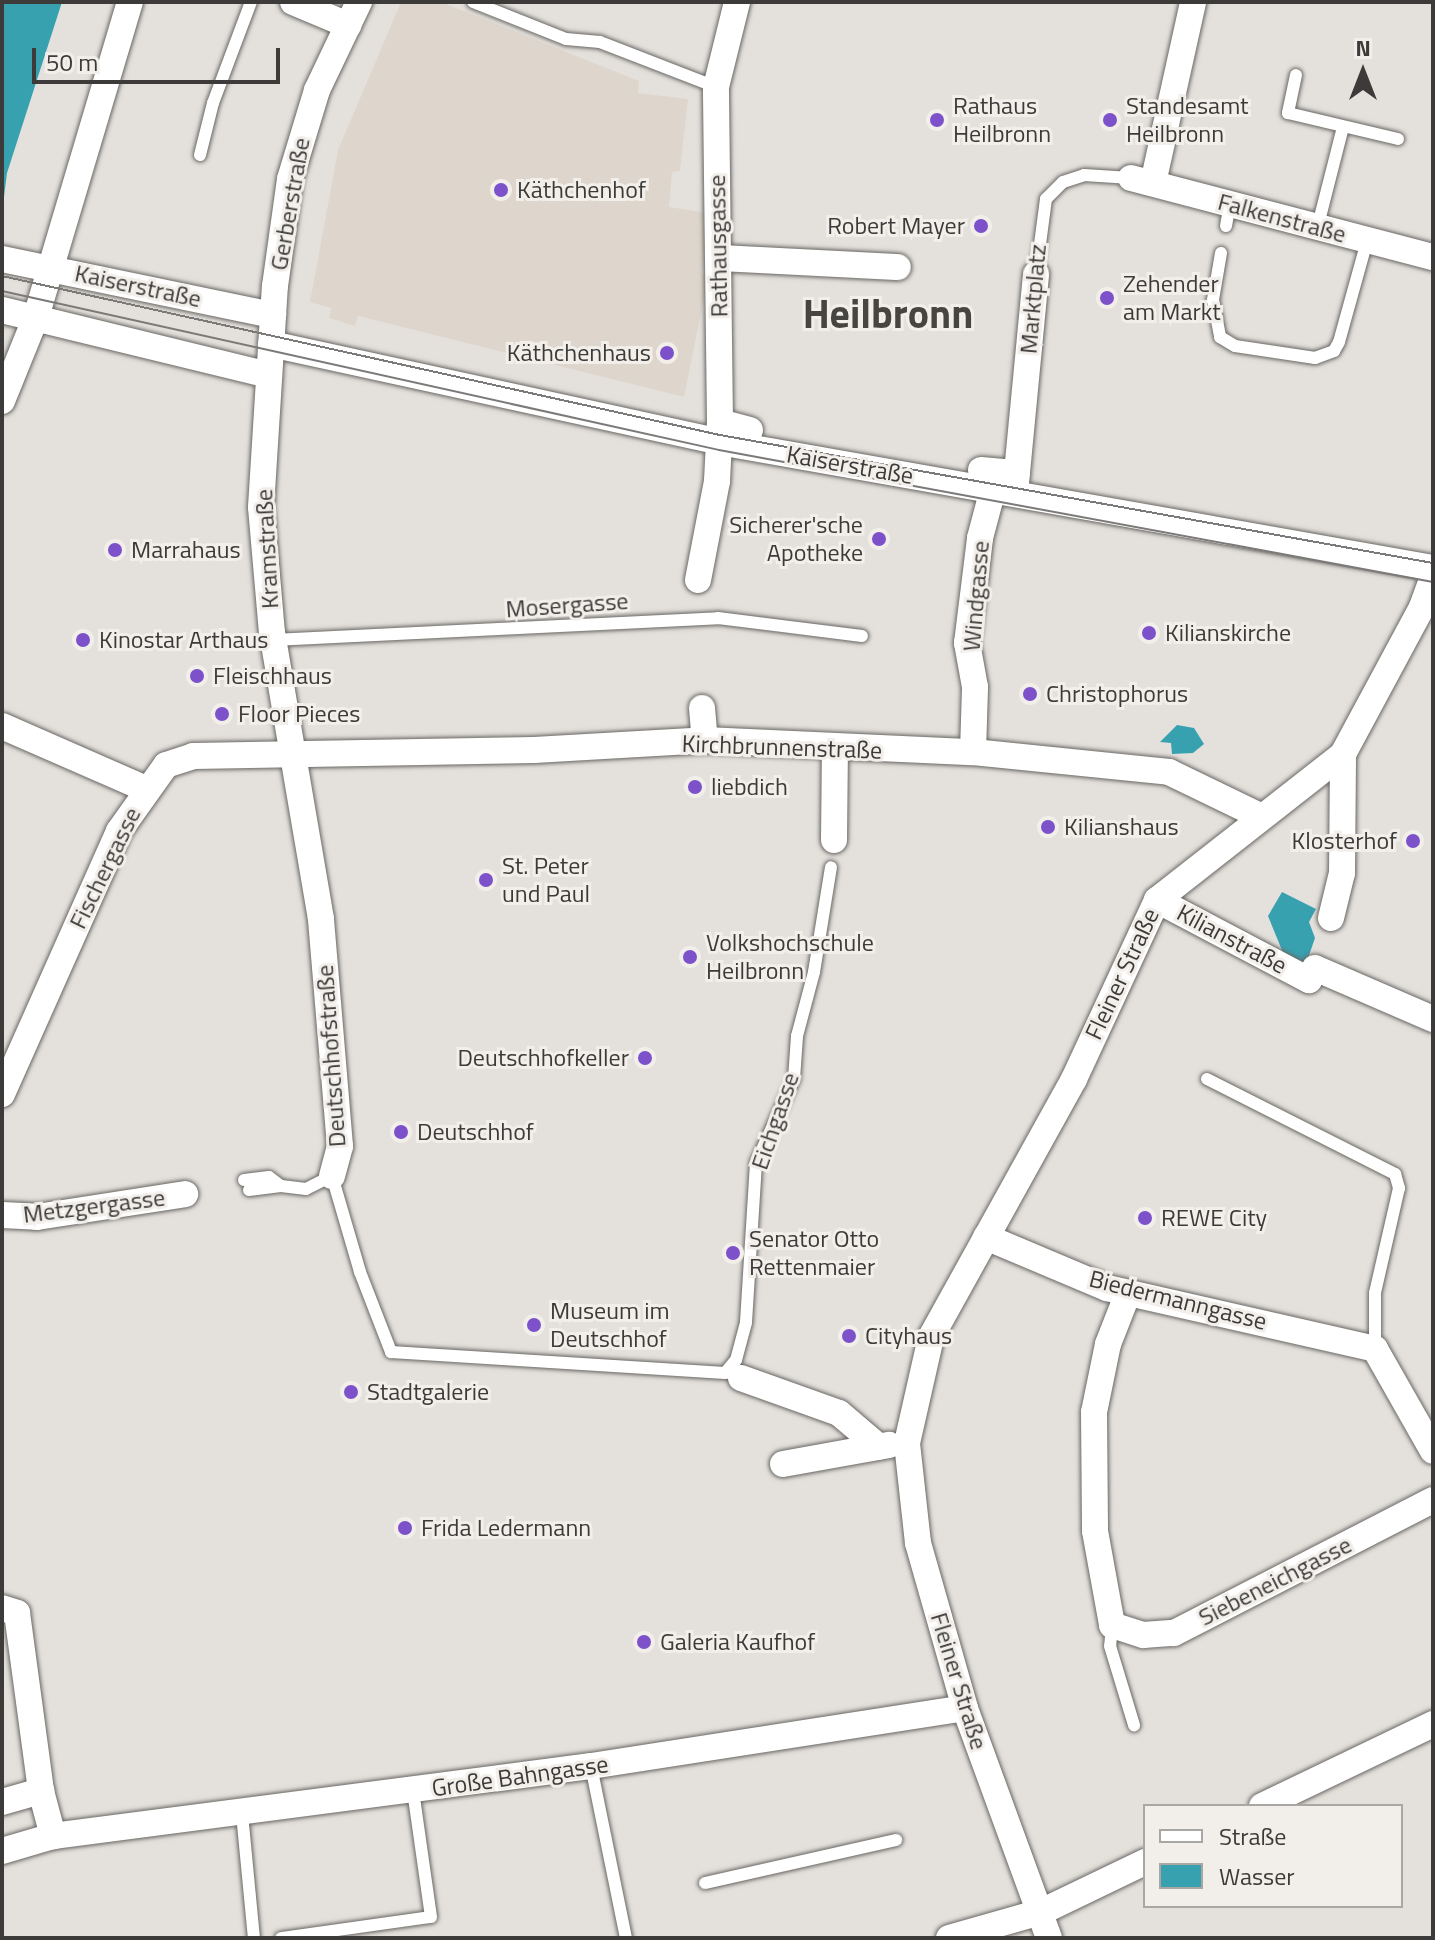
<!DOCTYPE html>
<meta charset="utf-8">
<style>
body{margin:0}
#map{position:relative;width:1435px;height:1940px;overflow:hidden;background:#e4e1dd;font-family:"Titillium Web",sans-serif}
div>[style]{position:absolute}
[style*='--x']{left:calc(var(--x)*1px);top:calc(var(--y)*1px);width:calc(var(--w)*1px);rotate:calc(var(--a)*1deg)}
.built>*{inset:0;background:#ded6cc}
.water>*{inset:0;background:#38a1b0}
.roads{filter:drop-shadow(0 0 2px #696763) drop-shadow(0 0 2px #696763)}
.lane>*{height:12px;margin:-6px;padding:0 6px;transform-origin:6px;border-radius:6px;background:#fff}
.street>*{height:26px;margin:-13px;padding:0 13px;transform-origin:13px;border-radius:13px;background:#fff}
.tram>*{height:2px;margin:-1px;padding:0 1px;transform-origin:1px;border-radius:1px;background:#7c7a78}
.dots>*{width:22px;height:22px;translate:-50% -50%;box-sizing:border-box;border:4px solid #f2efeb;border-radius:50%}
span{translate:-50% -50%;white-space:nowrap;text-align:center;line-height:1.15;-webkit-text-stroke:6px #f2efeb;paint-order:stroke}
.poi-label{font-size:24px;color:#3c3b3a}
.left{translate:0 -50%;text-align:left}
.right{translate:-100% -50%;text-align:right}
.street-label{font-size:24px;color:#3c3b3a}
.town-label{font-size:40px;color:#474542;font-weight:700}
.frame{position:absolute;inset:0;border:4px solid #3c3b3a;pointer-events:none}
.legend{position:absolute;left:1143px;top:1804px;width:260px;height:104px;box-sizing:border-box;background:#f2efeb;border:2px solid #a9a7a4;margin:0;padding:10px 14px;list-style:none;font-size:24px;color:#3c3b3a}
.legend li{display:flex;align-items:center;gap:16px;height:40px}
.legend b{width:40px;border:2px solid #a9a7a4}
.north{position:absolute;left:1323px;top:32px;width:80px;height:80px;-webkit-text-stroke:6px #f2efeb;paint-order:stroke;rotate:0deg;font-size:22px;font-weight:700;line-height:32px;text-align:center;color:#3c3b3a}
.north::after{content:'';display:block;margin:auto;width:28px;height:36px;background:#3c3b3a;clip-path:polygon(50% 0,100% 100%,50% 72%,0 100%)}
.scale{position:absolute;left:32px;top:48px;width:248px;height:36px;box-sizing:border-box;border:4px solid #3c3b3a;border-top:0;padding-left:10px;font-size:24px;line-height:28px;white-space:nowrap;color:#3c3b3a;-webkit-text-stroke:6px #f2efeb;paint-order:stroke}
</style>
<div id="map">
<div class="built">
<i style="clip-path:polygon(401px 2px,441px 2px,639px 81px,638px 93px,688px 99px,680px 171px,672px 172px,669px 207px,708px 213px,702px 274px,709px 274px,684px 397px,358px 316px,355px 326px,329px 318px,331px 308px,310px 302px,338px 150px)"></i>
</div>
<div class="water">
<i style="clip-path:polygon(2px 2px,62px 2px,7px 173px,2px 213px)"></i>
<i style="clip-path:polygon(1177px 725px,1194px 728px,1204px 744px,1193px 753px,1172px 754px,1171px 743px,1160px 742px)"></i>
<i style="clip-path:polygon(1282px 892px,1316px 909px,1309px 922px,1315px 938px,1305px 967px,1286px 960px,1268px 916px)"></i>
</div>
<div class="roads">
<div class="lane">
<i style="--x:473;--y:2;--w:100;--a:21.7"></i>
<i style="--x:566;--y:39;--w:34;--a:5"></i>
<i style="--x:600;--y:42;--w:124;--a:21.2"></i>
<i style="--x:1296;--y:75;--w:39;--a:102"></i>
<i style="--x:1288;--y:113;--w:113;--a:13.3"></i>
<i style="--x:200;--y:155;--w:54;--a:-76"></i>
<i style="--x:213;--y:103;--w:108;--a:-69.4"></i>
<i style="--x:1226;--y:226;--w:22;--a:-80"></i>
<i style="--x:1317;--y:229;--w:105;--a:-75.7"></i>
<i style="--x:1221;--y:253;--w:48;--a:99.7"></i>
<i style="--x:1213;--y:300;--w:38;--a:79"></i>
<i style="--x:1220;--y:337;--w:17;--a:31"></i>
<i style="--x:1235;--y:346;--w:81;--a:8.5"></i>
<i style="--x:1315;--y:358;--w:20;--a:-20"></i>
<i style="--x:1334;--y:351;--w:10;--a:-61"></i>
<i style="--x:1339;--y:342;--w:105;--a:-74.5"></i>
<i style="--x:1036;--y:274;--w:76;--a:-82.4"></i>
<i style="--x:1046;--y:199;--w:24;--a:-45"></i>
<i style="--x:1063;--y:182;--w:22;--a:-18"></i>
<i style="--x:1084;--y:175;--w:47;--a:3.7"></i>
<i style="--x:273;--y:640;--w:446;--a:-2.8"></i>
<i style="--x:718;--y:618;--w:145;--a:7.1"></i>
<i style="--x:1207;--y:1079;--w:211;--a:26.8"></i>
<i style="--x:1395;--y:1174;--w:15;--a:74"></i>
<i style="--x:1399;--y:1188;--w:108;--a:102.9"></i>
<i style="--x:1375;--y:1293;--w:56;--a:90"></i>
<i style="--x:244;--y:1180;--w:25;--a:-7"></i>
<i style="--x:269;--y:1177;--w:15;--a:37"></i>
<i style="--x:281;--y:1186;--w:25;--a:7"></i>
<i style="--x:306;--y:1189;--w:29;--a:-27"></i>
<i style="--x:332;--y:1176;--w:100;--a:73.7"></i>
<i style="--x:360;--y:1272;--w:86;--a:68.8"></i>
<i style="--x:391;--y:1352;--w:335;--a:3.6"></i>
<i style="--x:725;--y:1373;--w:17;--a:-50"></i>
<i style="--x:736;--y:1360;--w:39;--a:-75"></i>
<i style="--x:746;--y:1322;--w:159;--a:-86.4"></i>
<i style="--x:756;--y:1163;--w:92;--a:-65.7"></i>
<i style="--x:794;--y:1079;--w:43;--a:-86"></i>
<i style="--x:797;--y:1036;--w:66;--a:-75.1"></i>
<i style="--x:814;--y:972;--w:106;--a:-80.8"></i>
<i style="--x:249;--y:1190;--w:32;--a:-7"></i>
<i style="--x:1112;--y:1625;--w:21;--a:95"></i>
<i style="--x:1110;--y:1646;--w:83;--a:73.1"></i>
<i style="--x:591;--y:1766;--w:176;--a:78.5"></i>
<i style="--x:242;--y:1814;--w:125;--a:84.5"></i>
<i style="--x:705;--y:1883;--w:196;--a:-12.7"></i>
<i style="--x:281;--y:1938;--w:151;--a:-8"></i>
<i style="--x:431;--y:1917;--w:127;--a:-98.1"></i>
</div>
<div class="street">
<i style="--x:293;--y:2;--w:60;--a:22.7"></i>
<i style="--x:1131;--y:178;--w:312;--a:14.7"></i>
<i style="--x:1153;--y:183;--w:185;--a:-77.5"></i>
<i style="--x:719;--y:258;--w:179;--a:2.9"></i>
<i style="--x:2;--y:259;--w:277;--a:11.7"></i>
<i style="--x:2;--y:310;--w:275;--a:13.7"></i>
<i style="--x:271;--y:344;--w:459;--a:12.3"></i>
<i style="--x:719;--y:442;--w:725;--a:10.01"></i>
<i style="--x:2;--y:401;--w:91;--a:-68"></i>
<i style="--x:36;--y:317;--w:329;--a:-73.4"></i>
<i style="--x:720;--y:422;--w:31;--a:15"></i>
<i style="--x:981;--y:470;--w:36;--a:5"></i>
<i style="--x:1015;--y:493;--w:220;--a:-84.5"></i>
<i style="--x:698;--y:580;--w:101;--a:-79.1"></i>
<i style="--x:717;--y:481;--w:59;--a:-87.1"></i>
<i style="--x:720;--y:422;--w:335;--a:-90.7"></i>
<i style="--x:716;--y:87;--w:88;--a:-76.1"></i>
<i style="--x:702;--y:708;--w:32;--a:85"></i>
<i style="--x:2;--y:726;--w:155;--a:23.6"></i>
<i style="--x:973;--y:752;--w:65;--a:-88.2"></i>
<i style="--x:975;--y:687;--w:45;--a:-100.3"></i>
<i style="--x:967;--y:643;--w:106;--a:-82.9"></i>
<i style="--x:980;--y:538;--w:51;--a:-75.1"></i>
<i style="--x:834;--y:840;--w:90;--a:-89.4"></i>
<i style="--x:1157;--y:900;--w:172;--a:27.8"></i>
<i style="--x:1309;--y:980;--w:13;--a:-63"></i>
<i style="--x:1315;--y:968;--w:129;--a:23.4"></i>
<i style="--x:1331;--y:918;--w:46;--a:-76.3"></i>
<i style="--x:1342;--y:873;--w:119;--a:-89.5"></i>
<i style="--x:2;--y:1094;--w:288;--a:-66"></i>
<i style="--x:119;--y:831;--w:81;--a:-54.5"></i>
<i style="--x:166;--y:765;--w:28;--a:-18"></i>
<i style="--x:193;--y:756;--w:341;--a:-1"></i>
<i style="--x:534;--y:750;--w:171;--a:-3.3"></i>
<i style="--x:705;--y:740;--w:268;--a:2.6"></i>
<i style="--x:973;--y:752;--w:197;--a:5.8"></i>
<i style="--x:1169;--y:772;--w:101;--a:25.8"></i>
<i style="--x:332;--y:1176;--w:31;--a:-75"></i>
<i style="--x:340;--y:1146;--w:228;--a:-94.8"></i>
<i style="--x:321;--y:919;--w:290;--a:-99.7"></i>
<i style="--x:272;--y:633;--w:126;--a:-95"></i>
<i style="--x:261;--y:507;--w:221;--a:-86.4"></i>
<i style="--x:275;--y:286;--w:108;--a:-82"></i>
<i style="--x:290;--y:179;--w:93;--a:-73.1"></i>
<i style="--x:317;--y:90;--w:98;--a:-64.5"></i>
<i style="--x:2;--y:1215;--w:35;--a:3"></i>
<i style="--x:37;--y:1217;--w:150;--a:-8.8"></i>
<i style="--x:986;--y:1237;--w:131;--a:22.9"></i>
<i style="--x:1107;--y:1288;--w:275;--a:12.8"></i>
<i style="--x:1375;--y:1349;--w:117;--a:60.4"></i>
<i style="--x:1128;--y:1293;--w:55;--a:111.4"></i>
<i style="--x:1108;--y:1344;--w:69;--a:101.6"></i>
<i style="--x:1094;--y:1412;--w:119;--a:89.5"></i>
<i style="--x:1095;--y:1531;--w:96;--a:79.7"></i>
<i style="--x:1112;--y:1625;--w:33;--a:18"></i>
<i style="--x:1143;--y:1635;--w:31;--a:-4"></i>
<i style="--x:1174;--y:1633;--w:291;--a:-27.2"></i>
<i style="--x:741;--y:1378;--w:104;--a:19.7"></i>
<i style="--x:839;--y:1413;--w:52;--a:40.4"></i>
<i style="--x:783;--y:1464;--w:108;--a:-10.2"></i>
<i style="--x:2;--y:1608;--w:16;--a:18"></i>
<i style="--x:17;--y:1613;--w:180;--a:82.3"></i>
<i style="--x:41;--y:1791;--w:47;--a:75.1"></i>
<i style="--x:53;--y:1836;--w:543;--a:-7.41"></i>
<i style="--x:591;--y:1766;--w:378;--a:-8.8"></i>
<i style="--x:2;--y:1802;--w:41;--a:-15.8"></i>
<i style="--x:1262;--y:1806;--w:190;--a:-25.6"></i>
<i style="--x:2;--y:1851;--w:53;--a:-16.4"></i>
<i style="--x:949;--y:1938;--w:96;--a:-15.8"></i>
<i style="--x:1041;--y:1912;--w:115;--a:-25.7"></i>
<i style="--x:1049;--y:1938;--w:245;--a:-110.1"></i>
<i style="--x:965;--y:1708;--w:172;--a:-105.9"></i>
<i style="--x:918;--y:1543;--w:101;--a:-96.3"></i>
<i style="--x:907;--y:1443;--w:109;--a:-77.2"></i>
<i style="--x:931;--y:1337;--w:295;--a:-61"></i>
<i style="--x:1074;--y:1079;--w:197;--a:-65.1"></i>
<i style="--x:1157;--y:900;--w:236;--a:-38.1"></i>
<i style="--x:1343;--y:754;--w:167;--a:-61.7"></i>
<i style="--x:1422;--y:607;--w:33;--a:-70"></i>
</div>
</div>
<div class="tram">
<i style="--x:2;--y:276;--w:735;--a:12.49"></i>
<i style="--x:720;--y:435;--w:724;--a:10.18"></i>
<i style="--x:2;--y:291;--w:734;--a:12.5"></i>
<i style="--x:719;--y:450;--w:726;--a:10.47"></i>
</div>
<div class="dots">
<i style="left:937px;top:120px;background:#7c51c9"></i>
<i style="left:1110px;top:120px;background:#7c51c9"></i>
<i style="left:501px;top:190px;background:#7c51c9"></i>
<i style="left:981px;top:226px;background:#7c51c9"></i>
<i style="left:1107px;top:298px;background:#7c51c9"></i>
<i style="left:667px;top:353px;background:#7c51c9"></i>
<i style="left:879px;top:539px;background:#7c51c9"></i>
<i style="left:115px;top:550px;background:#7c51c9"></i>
<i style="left:1149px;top:633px;background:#7c51c9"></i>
<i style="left:83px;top:640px;background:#7c51c9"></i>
<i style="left:197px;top:676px;background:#7c51c9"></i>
<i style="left:1030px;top:694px;background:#7c51c9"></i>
<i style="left:222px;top:714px;background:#7c51c9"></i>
<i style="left:695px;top:787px;background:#7c51c9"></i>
<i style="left:1048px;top:827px;background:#7c51c9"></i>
<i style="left:1413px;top:841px;background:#7c51c9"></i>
<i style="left:486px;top:880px;background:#7c51c9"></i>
<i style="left:690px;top:957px;background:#7c51c9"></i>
<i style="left:645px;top:1058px;background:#7c51c9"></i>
<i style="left:401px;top:1132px;background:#7c51c9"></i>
<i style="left:1145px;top:1218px;background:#7c51c9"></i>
<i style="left:733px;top:1253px;background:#7c51c9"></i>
<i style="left:534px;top:1325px;background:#7c51c9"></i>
<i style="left:849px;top:1336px;background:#7c51c9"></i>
<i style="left:351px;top:1392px;background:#7c51c9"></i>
<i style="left:405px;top:1528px;background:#7c51c9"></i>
<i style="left:644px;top:1642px;background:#7c51c9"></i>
</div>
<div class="poi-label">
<span class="left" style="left:953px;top:120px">Rathaus<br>Heilbronn</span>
<span class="left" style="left:1126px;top:120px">Standesamt<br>Heilbronn</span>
<span class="left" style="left:517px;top:190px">Käthchenhof</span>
<span class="right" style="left:965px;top:226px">Robert Mayer</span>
<span class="left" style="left:1123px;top:298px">Zehender<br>am Markt</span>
<span class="right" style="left:651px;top:353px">Käthchenhaus</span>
<span class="right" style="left:863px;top:539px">Sicherer'sche<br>Apotheke</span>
<span class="left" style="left:131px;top:550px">Marrahaus</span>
<span class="left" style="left:1165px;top:633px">Kilianskirche</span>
<span class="left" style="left:99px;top:640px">Kinostar Arthaus</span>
<span class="left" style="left:213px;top:676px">Fleischhaus</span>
<span class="left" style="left:1046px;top:694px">Christophorus</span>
<span class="left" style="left:238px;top:714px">Floor Pieces</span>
<span class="left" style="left:711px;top:787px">liebdich</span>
<span class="left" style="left:1064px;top:827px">Kilianshaus</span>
<span class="right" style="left:1397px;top:841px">Klosterhof</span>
<span class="left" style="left:502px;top:880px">St. Peter<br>und Paul</span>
<span class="left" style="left:706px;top:957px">Volkshochschule<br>Heilbronn</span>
<span class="right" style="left:629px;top:1058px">Deutschhofkeller</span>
<span class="left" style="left:417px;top:1132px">Deutschhof</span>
<span class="left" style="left:1161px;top:1218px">REWE City</span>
<span class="left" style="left:749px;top:1253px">Senator Otto<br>Rettenmaier</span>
<span class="left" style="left:550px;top:1325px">Museum im<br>Deutschhof</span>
<span class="left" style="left:865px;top:1336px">Cityhaus</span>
<span class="left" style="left:367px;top:1392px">Stadtgalerie</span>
<span class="left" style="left:421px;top:1528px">Frida Ledermann</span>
<span class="left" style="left:660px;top:1642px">Galeria Kaufhof</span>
</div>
<div class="street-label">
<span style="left:290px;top:204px;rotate:-80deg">Gerberstraße</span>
<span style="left:1282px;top:218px;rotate:15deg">Falkenstraße</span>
<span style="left:718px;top:246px;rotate:-91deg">Rathausgasse</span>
<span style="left:138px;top:286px;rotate:12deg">Kaiserstraße</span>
<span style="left:1033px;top:299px;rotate:-85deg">Marktplatz</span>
<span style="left:850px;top:465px;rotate:10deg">Kaiserstraße</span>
<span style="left:267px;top:549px;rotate:-93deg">Kramstraße</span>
<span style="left:976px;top:596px;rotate:-85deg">Windgasse</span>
<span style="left:567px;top:605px;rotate:-4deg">Mosergasse</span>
<span style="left:782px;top:747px;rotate:2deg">Kirchbrunnenstraße</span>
<span style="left:105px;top:868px;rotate:-64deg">Fischergasse</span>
<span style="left:1232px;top:939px;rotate:28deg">Kilianstraße</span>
<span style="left:1122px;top:974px;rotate:-65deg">Fleiner Straße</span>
<span style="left:331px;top:1056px;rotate:-94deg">Deutschhofstraße</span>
<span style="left:775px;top:1121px;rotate:-71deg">Eichgasse</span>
<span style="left:94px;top:1206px;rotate:-7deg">Metzgergasse</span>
<span style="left:1178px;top:1300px;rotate:14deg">Biedermanngasse</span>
<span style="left:1275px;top:1581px;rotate:-27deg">Siebeneichgasse</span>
<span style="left:959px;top:1681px;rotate:73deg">Fleiner Straße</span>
<span style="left:520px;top:1776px;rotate:-8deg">Große Bahngasse</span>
</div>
<div class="town-label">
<span style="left:888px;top:314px">Heilbronn</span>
</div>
<div class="frame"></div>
<ul class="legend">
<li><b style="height:10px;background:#fff"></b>Straße</li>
<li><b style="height:22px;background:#38a1b0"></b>Wasser</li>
</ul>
<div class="north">N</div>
<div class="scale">50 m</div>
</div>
